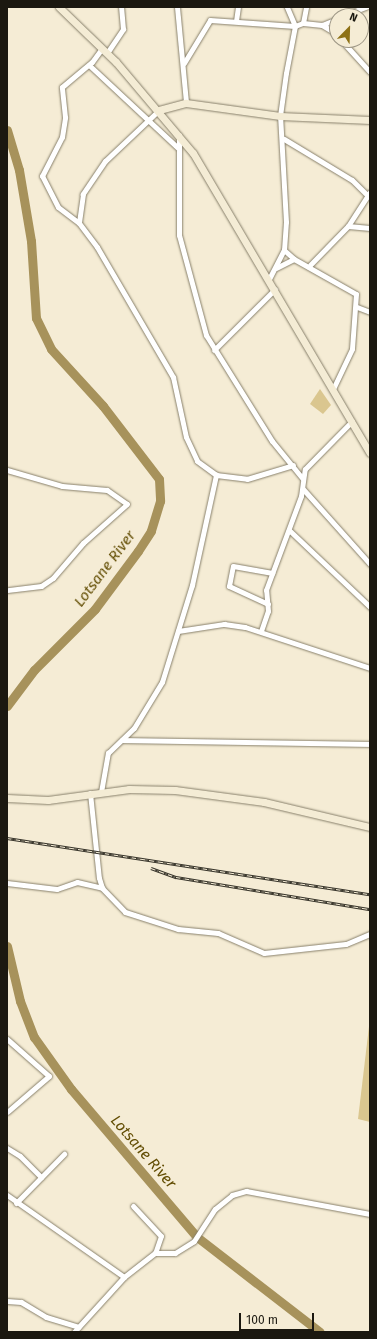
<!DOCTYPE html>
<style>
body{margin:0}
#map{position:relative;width:377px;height:1339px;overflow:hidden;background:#f5ecd5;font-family:"Fira Sans",sans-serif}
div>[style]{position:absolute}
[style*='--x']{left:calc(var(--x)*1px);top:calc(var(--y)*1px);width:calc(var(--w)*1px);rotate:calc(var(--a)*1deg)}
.green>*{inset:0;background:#dac68f}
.river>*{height:9px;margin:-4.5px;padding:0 4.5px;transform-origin:4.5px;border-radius:4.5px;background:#a7925b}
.roads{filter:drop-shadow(0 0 1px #88806b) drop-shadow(0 0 1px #88806b)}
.street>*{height:5px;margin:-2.5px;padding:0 2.5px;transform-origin:2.5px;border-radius:2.5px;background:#fff}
.secondary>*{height:7px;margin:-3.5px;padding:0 3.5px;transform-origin:3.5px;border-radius:3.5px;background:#f4ecd5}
.rail>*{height:3px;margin-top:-1.5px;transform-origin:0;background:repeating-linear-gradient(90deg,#f5ecd5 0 4.5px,#37342a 0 9px);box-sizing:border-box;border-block:1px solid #37342a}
span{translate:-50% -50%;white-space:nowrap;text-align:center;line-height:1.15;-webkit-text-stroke:3px #f5ecd5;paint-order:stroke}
.water-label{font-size:15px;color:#624d03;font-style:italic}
.frame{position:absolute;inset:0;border:8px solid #1b1810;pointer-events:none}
.north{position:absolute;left:329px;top:8px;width:40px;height:40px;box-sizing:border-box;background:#f5ecd5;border:1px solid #9e9786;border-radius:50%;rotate:23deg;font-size:11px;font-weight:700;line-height:16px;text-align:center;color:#1b1810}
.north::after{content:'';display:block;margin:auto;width:14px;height:18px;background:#8e7115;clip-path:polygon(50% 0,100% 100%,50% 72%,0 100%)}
.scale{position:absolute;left:239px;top:1313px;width:75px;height:18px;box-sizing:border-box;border:2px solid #1b1810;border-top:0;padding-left:5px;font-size:12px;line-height:14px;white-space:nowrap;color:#1b1810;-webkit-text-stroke:3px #f5ecd5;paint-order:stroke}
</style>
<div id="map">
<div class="green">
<i style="clip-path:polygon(320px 389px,331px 405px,323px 414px,310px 404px)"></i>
<i style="clip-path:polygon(370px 1018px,370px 1122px,358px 1119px)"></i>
</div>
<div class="river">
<i style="--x:7;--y:130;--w:42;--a:73.3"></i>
<i style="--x:19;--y:170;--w:72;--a:80.4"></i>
<i style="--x:31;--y:241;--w:77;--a:86.3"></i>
<i style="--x:36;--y:318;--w:34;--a:64"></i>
<i style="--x:51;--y:349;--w:77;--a:47.6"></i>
<i style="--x:103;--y:406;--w:92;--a:52.5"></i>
<i style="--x:159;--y:479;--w:22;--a:87"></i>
<i style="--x:160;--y:501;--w:31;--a:107"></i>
<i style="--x:151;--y:531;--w:24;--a:123"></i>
<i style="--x:138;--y:551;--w:72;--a:126.6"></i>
<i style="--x:95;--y:609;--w:86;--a:135"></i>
<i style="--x:34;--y:670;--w:45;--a:126.9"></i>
<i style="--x:7;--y:946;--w:57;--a:76.7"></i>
<i style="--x:20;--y:1001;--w:39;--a:69"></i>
<i style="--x:34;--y:1037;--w:64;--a:54.6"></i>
<i style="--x:71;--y:1089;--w:194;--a:49.6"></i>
<i style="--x:197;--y:1237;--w:155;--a:37.7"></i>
</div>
<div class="roads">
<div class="street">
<i style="--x:177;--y:7;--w:96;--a:84.6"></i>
<i style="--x:342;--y:16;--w:26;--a:-21"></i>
<i style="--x:236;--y:21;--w:14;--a:-82"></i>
<i style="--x:303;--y:23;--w:19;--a:6"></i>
<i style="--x:322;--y:25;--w:16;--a:-22"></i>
<i style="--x:322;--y:25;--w:17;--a:31"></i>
<i style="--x:341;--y:40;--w:43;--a:47.8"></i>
<i style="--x:107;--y:53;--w:29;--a:-56"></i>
<i style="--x:123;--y:29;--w:22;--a:-95"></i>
<i style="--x:184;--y:63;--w:50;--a:-58.8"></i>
<i style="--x:210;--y:20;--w:85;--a:4"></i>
<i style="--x:295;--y:26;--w:21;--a:-113"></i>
<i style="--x:89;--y:65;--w:123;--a:43"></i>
<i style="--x:159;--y:110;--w:74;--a:136.6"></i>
<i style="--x:105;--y:161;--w:40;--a:124"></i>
<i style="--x:83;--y:194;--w:29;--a:98"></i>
<i style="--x:79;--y:223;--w:30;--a:53"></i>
<i style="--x:97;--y:247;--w:151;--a:59.7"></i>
<i style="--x:173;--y:377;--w:61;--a:77.8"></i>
<i style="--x:186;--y:437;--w:26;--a:65"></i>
<i style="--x:197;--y:461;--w:24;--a:36"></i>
<i style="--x:216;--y:475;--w:31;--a:7"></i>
<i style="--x:247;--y:479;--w:48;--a:-16.9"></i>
<i style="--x:179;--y:135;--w:100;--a:90"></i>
<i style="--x:179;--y:235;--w:104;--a:74.9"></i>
<i style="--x:206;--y:335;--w:125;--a:58.1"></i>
<i style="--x:272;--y:441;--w:49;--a:50.8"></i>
<i style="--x:284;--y:139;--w:79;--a:31.1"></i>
<i style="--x:352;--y:180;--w:21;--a:45"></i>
<i style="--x:79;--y:223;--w:26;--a:-143"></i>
<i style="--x:58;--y:207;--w:35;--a:-117"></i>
<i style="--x:42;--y:176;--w:44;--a:-62.9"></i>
<i style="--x:62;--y:137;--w:20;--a:-81"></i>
<i style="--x:65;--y:117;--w:30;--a:-96"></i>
<i style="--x:62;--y:87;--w:39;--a:-40"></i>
<i style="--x:92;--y:62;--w:17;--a:-54"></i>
<i style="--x:348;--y:226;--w:22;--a:5"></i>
<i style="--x:284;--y:250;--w:13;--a:42"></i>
<i style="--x:310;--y:265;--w:54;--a:-45.7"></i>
<i style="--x:348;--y:226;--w:40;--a:-57.1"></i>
<i style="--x:276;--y:268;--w:20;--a:-27"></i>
<i style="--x:294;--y:259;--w:71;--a:29.4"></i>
<i style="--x:356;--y:294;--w:55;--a:94.2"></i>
<i style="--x:352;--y:349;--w:44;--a:115.4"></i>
<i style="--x:269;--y:279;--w:33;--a:-63"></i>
<i style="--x:284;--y:250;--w:28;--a:-86"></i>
<i style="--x:286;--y:222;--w:106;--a:-93.2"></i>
<i style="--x:280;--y:116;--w:43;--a:-82.1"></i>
<i style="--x:286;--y:73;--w:48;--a:-79.2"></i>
<i style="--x:295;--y:26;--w:9;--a:-21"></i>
<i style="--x:303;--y:23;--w:16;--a:-79"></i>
<i style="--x:357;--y:307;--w:14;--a:21"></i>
<i style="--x:214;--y:350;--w:86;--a:-45"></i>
<i style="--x:7;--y:470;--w:57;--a:16.2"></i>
<i style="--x:62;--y:486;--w:45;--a:5.1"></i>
<i style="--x:107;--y:490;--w:24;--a:35"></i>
<i style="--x:127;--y:504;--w:59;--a:138.4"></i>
<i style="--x:83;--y:543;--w:46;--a:130.6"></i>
<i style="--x:53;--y:578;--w:14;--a:146"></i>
<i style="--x:41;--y:586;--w:34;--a:173"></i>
<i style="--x:303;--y:489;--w:101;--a:48.2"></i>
<i style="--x:289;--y:530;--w:112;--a:43.5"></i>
<i style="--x:268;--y:604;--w:43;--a:-155.2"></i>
<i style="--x:229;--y:586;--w:20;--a:-79"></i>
<i style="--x:233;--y:566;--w:40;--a:10"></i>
<i style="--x:178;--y:631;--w:47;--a:-8.7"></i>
<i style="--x:224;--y:624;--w:21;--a:8"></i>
<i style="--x:245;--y:627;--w:132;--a:18.2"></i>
<i style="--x:261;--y:631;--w:21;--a:-71"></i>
<i style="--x:268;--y:611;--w:21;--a:-95"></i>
<i style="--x:266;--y:590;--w:100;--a:-69.6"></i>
<i style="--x:301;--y:496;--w:27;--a:-82"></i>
<i style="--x:305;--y:469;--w:67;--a:-45.6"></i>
<i style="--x:122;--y:740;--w:248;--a:0.9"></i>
<i style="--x:101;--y:792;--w:40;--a:-80"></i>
<i style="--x:108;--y:753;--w:36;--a:-44"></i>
<i style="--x:134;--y:728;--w:54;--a:-58.7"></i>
<i style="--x:162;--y:682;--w:102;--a:-72.8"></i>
<i style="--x:192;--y:585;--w:113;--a:-77.7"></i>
<i style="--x:90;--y:793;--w:85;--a:84"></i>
<i style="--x:99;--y:878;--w:10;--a:73"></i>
<i style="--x:102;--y:888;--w:33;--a:46"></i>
<i style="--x:125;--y:912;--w:56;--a:17.8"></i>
<i style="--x:178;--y:929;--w:40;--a:5.7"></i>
<i style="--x:218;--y:933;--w:50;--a:23.5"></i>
<i style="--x:264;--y:953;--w:82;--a:-6.3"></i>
<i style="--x:346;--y:944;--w:26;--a:-23"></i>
<i style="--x:7;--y:883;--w:50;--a:6.8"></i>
<i style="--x:57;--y:889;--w:21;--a:-19"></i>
<i style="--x:77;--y:882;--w:26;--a:13"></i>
<i style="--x:7;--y:1039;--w:56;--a:41.4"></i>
<i style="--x:49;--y:1076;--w:55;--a:139.4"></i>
<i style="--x:7;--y:1148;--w:15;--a:32"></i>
<i style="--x:20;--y:1156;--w:30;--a:45"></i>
<i style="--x:7;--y:1195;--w:143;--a:35"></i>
<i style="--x:124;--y:1277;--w:39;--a:-38"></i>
<i style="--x:155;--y:1253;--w:20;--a:0"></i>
<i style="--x:175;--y:1253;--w:22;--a:-32"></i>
<i style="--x:194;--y:1241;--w:38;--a:-57"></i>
<i style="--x:215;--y:1209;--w:22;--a:-39"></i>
<i style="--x:232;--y:1195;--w:15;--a:-16"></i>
<i style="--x:246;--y:1191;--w:126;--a:10.5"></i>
<i style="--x:16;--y:1203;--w:69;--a:-45.6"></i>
<i style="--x:133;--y:1206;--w:41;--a:47"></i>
<i style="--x:161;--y:1236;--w:18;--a:109"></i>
<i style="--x:7;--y:1301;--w:14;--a:4"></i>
<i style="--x:21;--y:1302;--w:29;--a:31"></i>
<i style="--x:46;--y:1317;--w:34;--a:17"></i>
<i style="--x:74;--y:1332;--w:74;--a:-47.7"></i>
</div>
<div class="secondary">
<i style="--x:59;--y:7;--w:79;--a:44"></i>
<i style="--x:116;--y:62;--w:119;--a:49.8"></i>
<i style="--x:193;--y:153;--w:348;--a:59.5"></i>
<i style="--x:159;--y:110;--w:28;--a:-15"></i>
<i style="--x:186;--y:103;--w:95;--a:7.9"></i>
<i style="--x:280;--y:116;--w:90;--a:2.5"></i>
<i style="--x:7;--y:798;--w:41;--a:2.8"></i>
<i style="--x:48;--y:800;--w:82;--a:-7.7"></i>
<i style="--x:129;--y:789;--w:46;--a:1.2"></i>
<i style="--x:175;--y:790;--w:90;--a:7.7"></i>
<i style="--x:264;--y:802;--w:109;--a:13.3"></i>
</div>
</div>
<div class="rail">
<i style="--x:7;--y:838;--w:367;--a:8.8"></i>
<i style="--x:151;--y:868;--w:27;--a:20"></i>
<i style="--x:176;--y:877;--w:197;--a:9.4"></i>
</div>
<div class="water-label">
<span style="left:105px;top:569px;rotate:-53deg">Lotsane River</span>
<span style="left:143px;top:1152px;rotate:49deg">Lotsane River</span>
</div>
<div class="frame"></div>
<div class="north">N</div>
<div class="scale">100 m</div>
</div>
